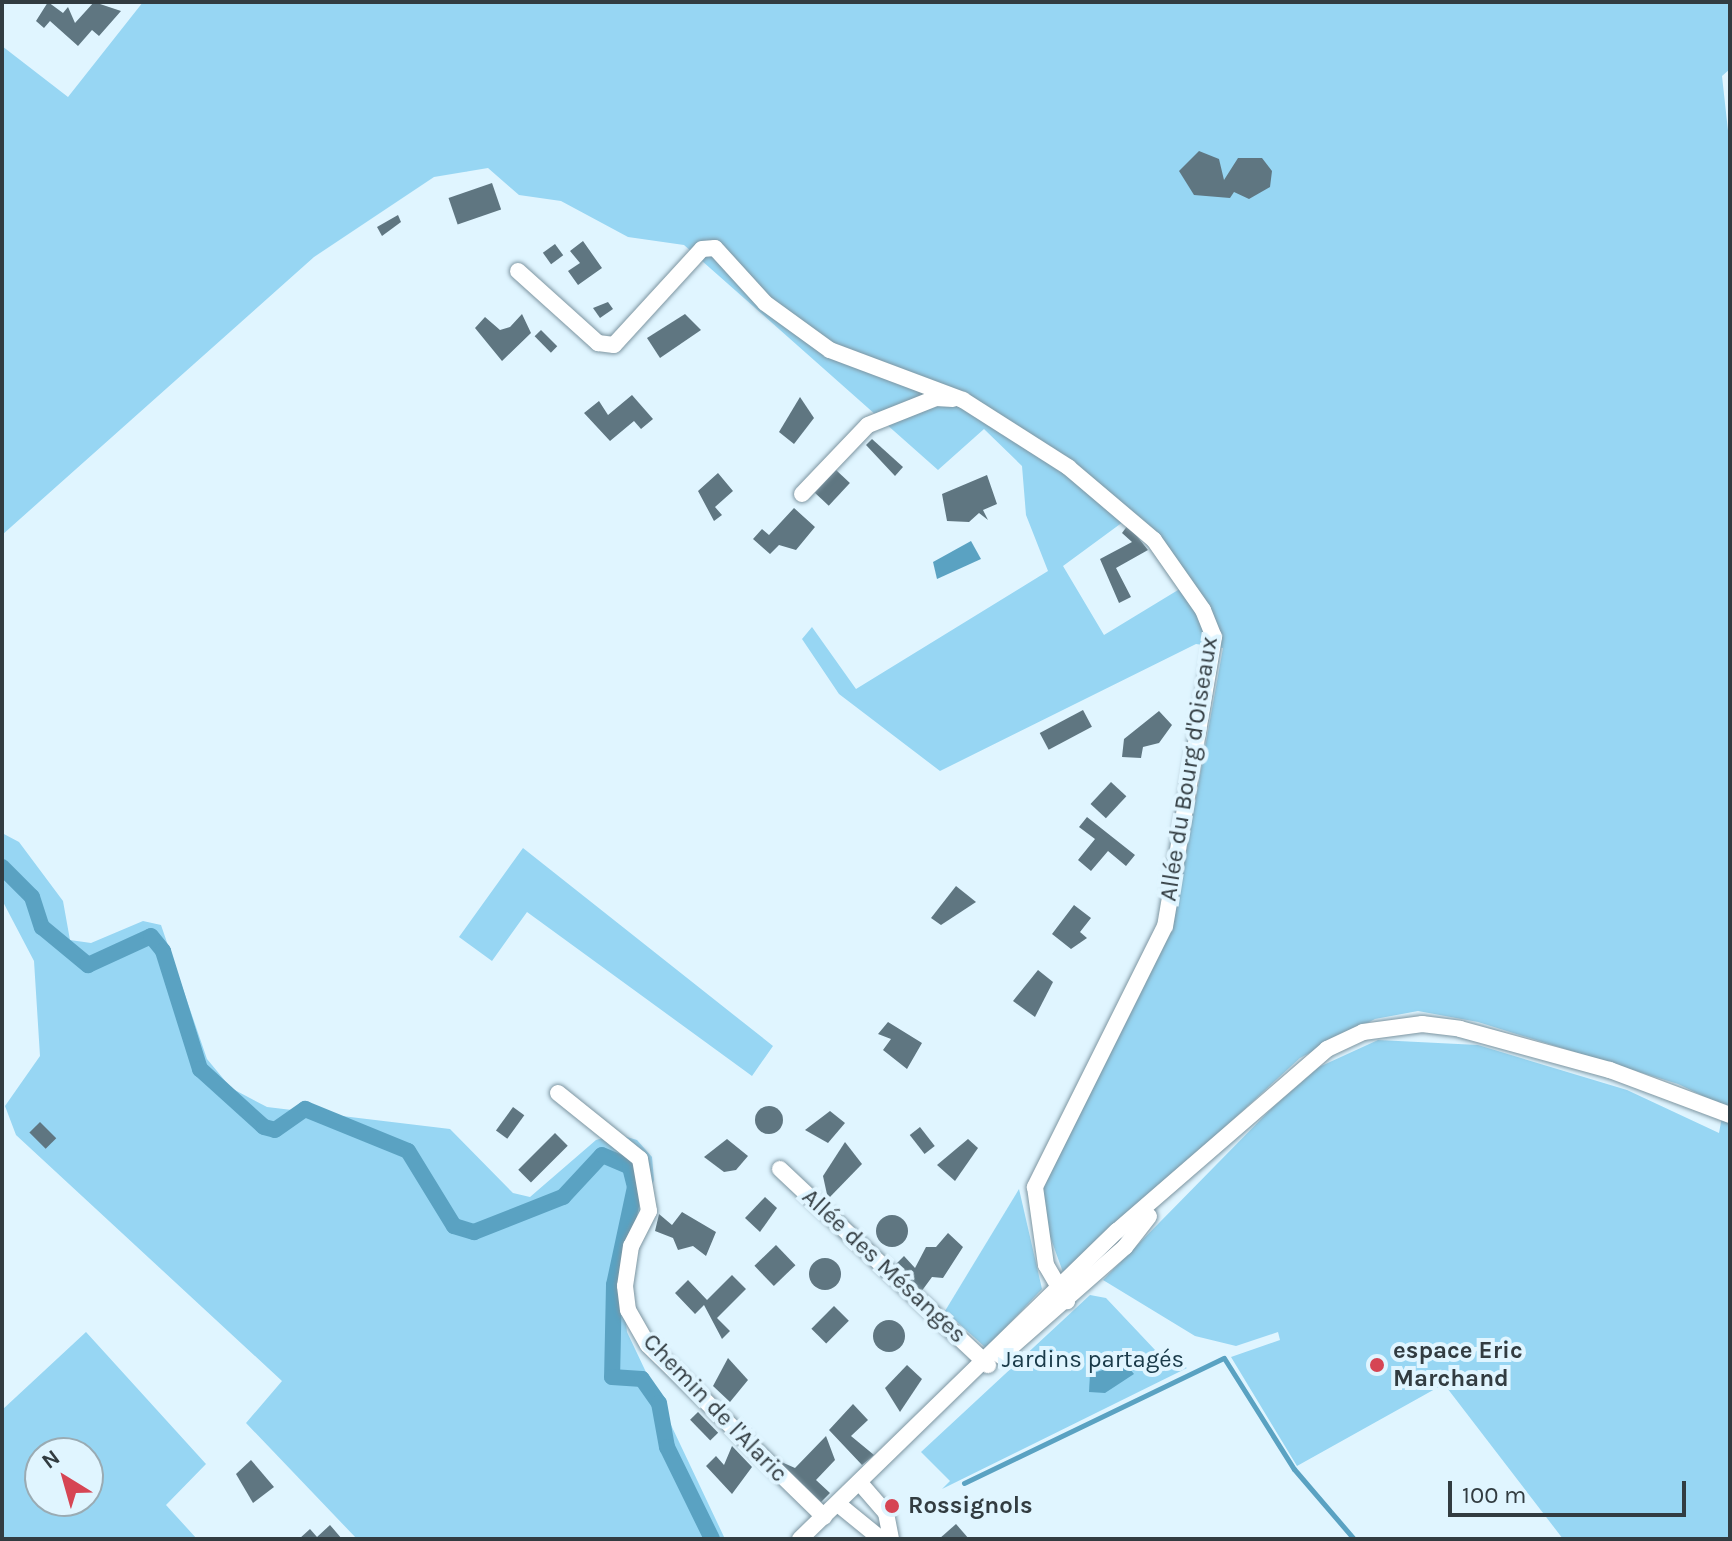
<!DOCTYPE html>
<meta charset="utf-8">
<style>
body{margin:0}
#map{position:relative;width:1732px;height:1541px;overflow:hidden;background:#e0f5ff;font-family:Karla,sans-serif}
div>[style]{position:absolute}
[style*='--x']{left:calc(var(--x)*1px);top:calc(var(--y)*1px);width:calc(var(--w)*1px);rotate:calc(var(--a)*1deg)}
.green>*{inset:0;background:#97d6f3}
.water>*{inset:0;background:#5aa2c2}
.stream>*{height:5px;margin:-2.5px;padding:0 2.5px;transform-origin:2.5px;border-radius:2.5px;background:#5aa2c2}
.canal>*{height:16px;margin:-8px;padding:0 8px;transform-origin:8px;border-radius:8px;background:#5aa2c2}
.building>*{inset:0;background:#5f7681;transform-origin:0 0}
.round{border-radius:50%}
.roads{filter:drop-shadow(0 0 2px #7d95a1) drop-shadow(0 0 2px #7d95a1)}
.minor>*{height:16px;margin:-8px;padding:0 8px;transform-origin:8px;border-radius:8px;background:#fff}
.dots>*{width:22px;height:22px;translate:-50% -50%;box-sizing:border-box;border:4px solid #e0f5ff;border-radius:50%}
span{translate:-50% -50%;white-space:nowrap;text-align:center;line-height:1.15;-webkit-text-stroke:8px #e0f5ff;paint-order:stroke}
.street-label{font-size:24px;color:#323c41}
.poi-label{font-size:24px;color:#323c41;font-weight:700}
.left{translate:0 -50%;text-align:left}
.park-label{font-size:24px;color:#193a49}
.frame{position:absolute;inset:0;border:4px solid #323c41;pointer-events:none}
.north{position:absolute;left:24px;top:1437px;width:80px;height:80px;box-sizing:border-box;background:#e0f5ff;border:2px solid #9aabb3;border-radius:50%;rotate:323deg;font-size:22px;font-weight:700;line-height:32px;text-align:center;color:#323c41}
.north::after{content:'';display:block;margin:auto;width:28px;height:36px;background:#d64554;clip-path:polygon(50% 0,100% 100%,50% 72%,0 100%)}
.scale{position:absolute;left:1448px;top:1481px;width:238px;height:36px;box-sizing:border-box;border:4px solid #323c41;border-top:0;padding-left:10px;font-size:24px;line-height:28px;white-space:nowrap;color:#323c41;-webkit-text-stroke:6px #e0f5ff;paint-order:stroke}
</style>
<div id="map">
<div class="green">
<i style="clip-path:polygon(evenodd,143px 2px,1730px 2px,1730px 69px,1722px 76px,1730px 149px,1730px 1539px,1563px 1539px,1444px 1384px,1297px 1466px,1231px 1357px,1280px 1340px,1278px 1332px,1236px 1346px,1195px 1336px,1103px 1280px,1272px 1108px,1319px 1067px,1378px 1040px,1478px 1045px,1627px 1090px,1719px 1133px,1724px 1106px,1678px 1084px,1478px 1022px,1418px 1011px,1375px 1019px,1300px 1058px,1064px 1275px,1038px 1203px,1042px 1184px,1174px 920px,1223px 648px,1196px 644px,940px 771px,839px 694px,802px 639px,812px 627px,856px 689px,1048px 571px,1026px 515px,1022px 466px,984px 429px,938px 470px,684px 245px,628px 237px,561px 201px,519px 195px,488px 168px,434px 177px,314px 257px,2px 535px,2px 46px,68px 97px,143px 2px,1127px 519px,1183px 587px,1104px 635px,1063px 566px,1127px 519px)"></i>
<i style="clip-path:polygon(2px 833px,19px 842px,63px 901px,70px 940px,91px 943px,143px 921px,161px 925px,207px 1059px,231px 1088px,267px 1107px,450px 1129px,513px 1193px,530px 1197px,596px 1140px,617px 1134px,637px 1140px,652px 1157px,654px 1180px,620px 1267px,627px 1332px,725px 1539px,357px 1539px,246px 1423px,282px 1381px,16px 1135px,5px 1106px,40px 1056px,34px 961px,2px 900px)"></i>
<i style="clip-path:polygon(523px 848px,773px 1046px,752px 1076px,527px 912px,492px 961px,459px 937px)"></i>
<i style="clip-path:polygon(1019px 1189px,1042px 1289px,986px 1348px,945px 1311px)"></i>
<i style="clip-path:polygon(1090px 1295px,1106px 1298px,1156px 1351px,1187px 1368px,942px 1489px,950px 1481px,921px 1452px)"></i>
<i style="clip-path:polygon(evenodd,86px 1332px,206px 1464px,166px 1505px,197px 1539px,2px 1539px,2px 1410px,86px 1332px,40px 1453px,88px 1453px,88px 1501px,40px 1501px,40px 1453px)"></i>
</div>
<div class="water">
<i style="clip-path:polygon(971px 541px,981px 559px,937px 579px,933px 562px)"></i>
<i style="clip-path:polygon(1125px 1363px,1134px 1374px,1105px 1393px,1089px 1392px,1090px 1374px)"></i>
</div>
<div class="stream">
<i style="--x:964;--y:1483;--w:288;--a:-25.7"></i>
<i style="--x:1224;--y:1358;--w:131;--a:57.8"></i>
<i style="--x:1294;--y:1469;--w:92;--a:49.4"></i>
</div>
<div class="canal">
<i style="--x:2;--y:867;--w:42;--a:45"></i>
<i style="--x:32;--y:897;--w:32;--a:72"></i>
<i style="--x:42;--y:927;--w:60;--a:39.6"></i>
<i style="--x:88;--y:965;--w:69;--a:-24.7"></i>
<i style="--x:151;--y:936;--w:19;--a:51"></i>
<i style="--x:163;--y:951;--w:124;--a:72.6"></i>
<i style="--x:200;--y:1069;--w:86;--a:42.2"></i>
<i style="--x:264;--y:1127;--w:11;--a:15"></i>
<i style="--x:275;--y:1130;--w:37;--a:-35"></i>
<i style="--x:305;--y:1109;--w:111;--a:22.2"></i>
<i style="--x:408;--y:1151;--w:88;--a:58.5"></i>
<i style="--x:454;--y:1226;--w:21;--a:17"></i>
<i style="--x:474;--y:1232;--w:96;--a:-21.5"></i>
<i style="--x:563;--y:1197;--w:57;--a:-47.1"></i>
<i style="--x:602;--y:1155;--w:30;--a:23"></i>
<i style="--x:630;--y:1167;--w:21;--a:76"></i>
<i style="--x:635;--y:1187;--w:100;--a:102.1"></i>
<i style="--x:614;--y:1285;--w:92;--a:91.2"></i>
<i style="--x:612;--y:1377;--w:30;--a:4"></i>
<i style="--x:642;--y:1379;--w:29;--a:55"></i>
<i style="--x:659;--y:1403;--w:45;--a:79.7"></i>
<i style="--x:667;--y:1447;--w:102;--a:63.9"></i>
</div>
<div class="building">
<i style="clip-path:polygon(48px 2px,63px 13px,68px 7px,75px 23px,94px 2px,121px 11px,99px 36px,92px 30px,78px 46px,50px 21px,44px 28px,36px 21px)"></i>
<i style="clip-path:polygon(1199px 151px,1219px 159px,1224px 180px,1238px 158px,1262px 158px,1272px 171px,1270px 187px,1249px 199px,1234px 192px,1230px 198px,1194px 195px,1179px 171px)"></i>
<i style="left:492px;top:183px;width:28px;height:46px;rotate:71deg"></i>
<i style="clip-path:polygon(398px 215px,401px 222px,382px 236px,377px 227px)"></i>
<i style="clip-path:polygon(583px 241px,602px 268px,578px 285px,568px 271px,580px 263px,570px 251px)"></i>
<i style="left:555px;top:244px;width:14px;height:15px;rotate:54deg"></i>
<i style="clip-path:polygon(608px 302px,613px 309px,600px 318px,593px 308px)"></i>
<i style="clip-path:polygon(522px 314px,531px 333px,502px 361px,475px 328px,485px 317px,500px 330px,510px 327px)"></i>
<i style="clip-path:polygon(685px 314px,701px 330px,660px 358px,647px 338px)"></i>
<i style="left:541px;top:330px;width:23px;height:9px;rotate:45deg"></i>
<i style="clip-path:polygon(632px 395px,653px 419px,641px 429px,634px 421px,610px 441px,584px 413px,599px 401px,608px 415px)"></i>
<i style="clip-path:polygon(800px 397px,814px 418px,794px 444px,779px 432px)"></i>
<i style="clip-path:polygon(872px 439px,903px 467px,895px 476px,866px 445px)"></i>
<i style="left:836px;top:470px;width:19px;height:31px;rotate:43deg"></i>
<i style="clip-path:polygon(718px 473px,733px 491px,715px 507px,722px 515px,714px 521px,698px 491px)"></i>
<i style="clip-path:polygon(987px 475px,997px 504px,983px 510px,988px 520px,979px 513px,969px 522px,947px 521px,942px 494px)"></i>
<i style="clip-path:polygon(794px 508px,815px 527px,796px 550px,779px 545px,770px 554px,753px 539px,762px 529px,769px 535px)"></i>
<i style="clip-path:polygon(1128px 525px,1148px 550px,1116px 568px,1131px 597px,1119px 603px,1100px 559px,1132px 542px,1122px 533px)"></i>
<i style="left:1083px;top:710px;width:19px;height:49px;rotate:62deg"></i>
<i style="clip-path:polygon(1159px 711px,1172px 725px,1159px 743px,1143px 747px,1141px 758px,1122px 757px,1124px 739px)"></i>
<i style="left:1111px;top:782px;width:21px;height:30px;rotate:43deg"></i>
<i style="clip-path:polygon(1087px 817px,1135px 855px,1126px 866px,1108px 851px,1091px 871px,1078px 860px,1095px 839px,1079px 827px)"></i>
<i style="clip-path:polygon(956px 886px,976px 902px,941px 925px,931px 918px)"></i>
<i style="clip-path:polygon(1074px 905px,1091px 918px,1080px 932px,1087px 938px,1071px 949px,1052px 934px)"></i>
<i style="clip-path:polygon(1038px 970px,1053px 982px,1035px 1017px,1013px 1001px)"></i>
<i style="clip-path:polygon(888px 1022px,922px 1043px,907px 1069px,883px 1050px,891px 1039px,878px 1034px)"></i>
<i class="round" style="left:755px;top:1106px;width:28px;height:28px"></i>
<i style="left:513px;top:1107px;width:14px;height:29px;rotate:36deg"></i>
<i style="clip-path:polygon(830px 1111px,845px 1123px,828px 1143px,805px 1130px)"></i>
<i style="left:40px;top:1122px;width:23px;height:15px;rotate:45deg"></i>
<i style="left:920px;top:1127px;width:24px;height:13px;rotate:52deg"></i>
<i style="left:555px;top:1133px;width:18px;height:52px;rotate:45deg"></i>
<i style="clip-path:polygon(727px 1139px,748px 1156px,736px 1170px,724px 1172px,704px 1157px)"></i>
<i style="clip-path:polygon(968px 1139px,978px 1148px,955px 1181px,937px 1165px)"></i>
<i style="clip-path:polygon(845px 1142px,862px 1164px,828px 1199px,823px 1176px)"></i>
<i style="clip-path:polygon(765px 1197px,777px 1208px,760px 1232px,745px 1218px)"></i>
<i style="clip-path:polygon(682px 1212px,716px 1232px,706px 1256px,693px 1246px,678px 1250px,673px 1238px,655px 1231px,659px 1214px,672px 1225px)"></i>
<i class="round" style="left:876px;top:1215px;width:32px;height:32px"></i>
<i style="clip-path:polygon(948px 1233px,963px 1247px,943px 1278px,932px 1277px,921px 1292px,894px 1266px,904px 1256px,915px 1268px,926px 1247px,936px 1247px)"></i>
<i style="left:776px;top:1245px;width:28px;height:30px;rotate:46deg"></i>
<i class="round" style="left:809px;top:1258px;width:32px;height:32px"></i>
<i style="clip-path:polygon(732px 1275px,746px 1289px,717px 1318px,730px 1331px,722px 1339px,704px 1305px,695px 1314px,675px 1293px,688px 1280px,707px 1300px)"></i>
<i style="left:834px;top:1306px;width:21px;height:32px;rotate:45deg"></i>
<i class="round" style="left:873px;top:1320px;width:32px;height:32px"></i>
<i style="clip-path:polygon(728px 1358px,748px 1380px,730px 1402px,713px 1386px)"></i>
<i style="clip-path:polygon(907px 1365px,922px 1379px,900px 1412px,885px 1388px)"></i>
<i style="clip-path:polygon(853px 1404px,868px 1420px,851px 1436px,874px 1455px,862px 1465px,829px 1430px)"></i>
<i style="left:698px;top:1412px;width:29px;height:11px;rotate:46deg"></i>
<i style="clip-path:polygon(826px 1436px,835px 1460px,816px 1480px,830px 1493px,821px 1502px,779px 1461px,795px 1468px)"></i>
<i style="clip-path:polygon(732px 1446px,752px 1467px,732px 1494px,706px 1466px,716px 1456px,724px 1465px)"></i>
<i style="clip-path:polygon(251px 1460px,274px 1487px,253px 1503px,236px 1474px)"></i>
<i style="clip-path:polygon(956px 1524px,969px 1539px,939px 1539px)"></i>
<i style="clip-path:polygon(330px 1525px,342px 1539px,299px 1539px,310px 1529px,317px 1537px)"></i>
</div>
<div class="roads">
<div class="minor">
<i style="--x:518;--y:271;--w:108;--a:42"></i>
<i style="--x:598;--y:343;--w:16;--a:7"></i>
<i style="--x:614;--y:345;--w:130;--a:-47.5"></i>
<i style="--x:702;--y:249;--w:13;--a:-4"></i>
<i style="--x:715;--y:248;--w:74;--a:47.7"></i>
<i style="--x:765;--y:303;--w:80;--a:35.9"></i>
<i style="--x:830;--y:350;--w:142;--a:20.6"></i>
<i style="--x:963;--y:400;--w:125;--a:32.5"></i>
<i style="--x:1068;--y:467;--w:113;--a:40.3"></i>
<i style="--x:1154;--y:540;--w:85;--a:55"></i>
<i style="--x:1203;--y:610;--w:29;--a:68"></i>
<i style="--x:1214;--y:637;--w:293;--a:99.6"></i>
<i style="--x:1165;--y:926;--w:292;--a:116.5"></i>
<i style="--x:1035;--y:1187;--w:79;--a:82"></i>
<i style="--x:1046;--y:1265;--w:42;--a:59.7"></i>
<i style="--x:802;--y:494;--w:95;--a:-46.3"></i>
<i style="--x:868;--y:425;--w:73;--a:-21.7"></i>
<i style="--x:936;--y:398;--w:17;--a:3"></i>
<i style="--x:558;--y:1093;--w:105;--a:38.8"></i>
<i style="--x:640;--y:1159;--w:53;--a:80.2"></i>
<i style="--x:649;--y:1211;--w:39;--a:117"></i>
<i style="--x:631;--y:1246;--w:40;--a:98.5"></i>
<i style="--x:625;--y:1286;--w:24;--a:83"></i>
<i style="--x:628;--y:1310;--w:40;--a:60.3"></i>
<i style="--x:648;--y:1345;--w:246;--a:44.3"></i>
<i style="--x:780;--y:1169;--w:286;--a:43.3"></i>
<i style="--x:1001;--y:1356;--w:165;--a:-41.3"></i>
<i style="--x:1125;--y:1247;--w:39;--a:-52"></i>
<i style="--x:860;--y:1483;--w:40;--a:49"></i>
<i style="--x:886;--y:1513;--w:26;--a:79"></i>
<i style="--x:838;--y:1504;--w:55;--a:39.1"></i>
<i style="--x:800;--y:1539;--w:442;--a:-44.2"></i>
<i style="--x:1117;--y:1231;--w:278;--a:-40.9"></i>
<i style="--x:1327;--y:1049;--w:40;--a:-25"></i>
<i style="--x:1363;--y:1032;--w:60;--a:-7.7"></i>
<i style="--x:1422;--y:1024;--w:38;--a:7"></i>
<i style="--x:1460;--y:1029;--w:156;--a:15.3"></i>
<i style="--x:1610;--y:1070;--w:128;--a:20.6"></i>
</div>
</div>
<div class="dots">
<i style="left:1377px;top:1365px;background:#d64554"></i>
<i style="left:892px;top:1506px;background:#d64554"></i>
</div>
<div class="street-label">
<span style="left:1189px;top:769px;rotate:-81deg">Allée du Bourg d'Oiseaux</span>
<span style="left:884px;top:1266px;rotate:43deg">Allée des Mésanges</span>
<span style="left:715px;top:1408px;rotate:46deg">Chemin de l'Alaric</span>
</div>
<div class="poi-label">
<span class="left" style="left:1393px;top:1365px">espace Eric<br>Marchand</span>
<span class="left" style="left:908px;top:1506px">Rossignols</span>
</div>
<div class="park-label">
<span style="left:1093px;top:1360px">Jardins partagés</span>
</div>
<div class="frame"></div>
<div class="north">N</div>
<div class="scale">100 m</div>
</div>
